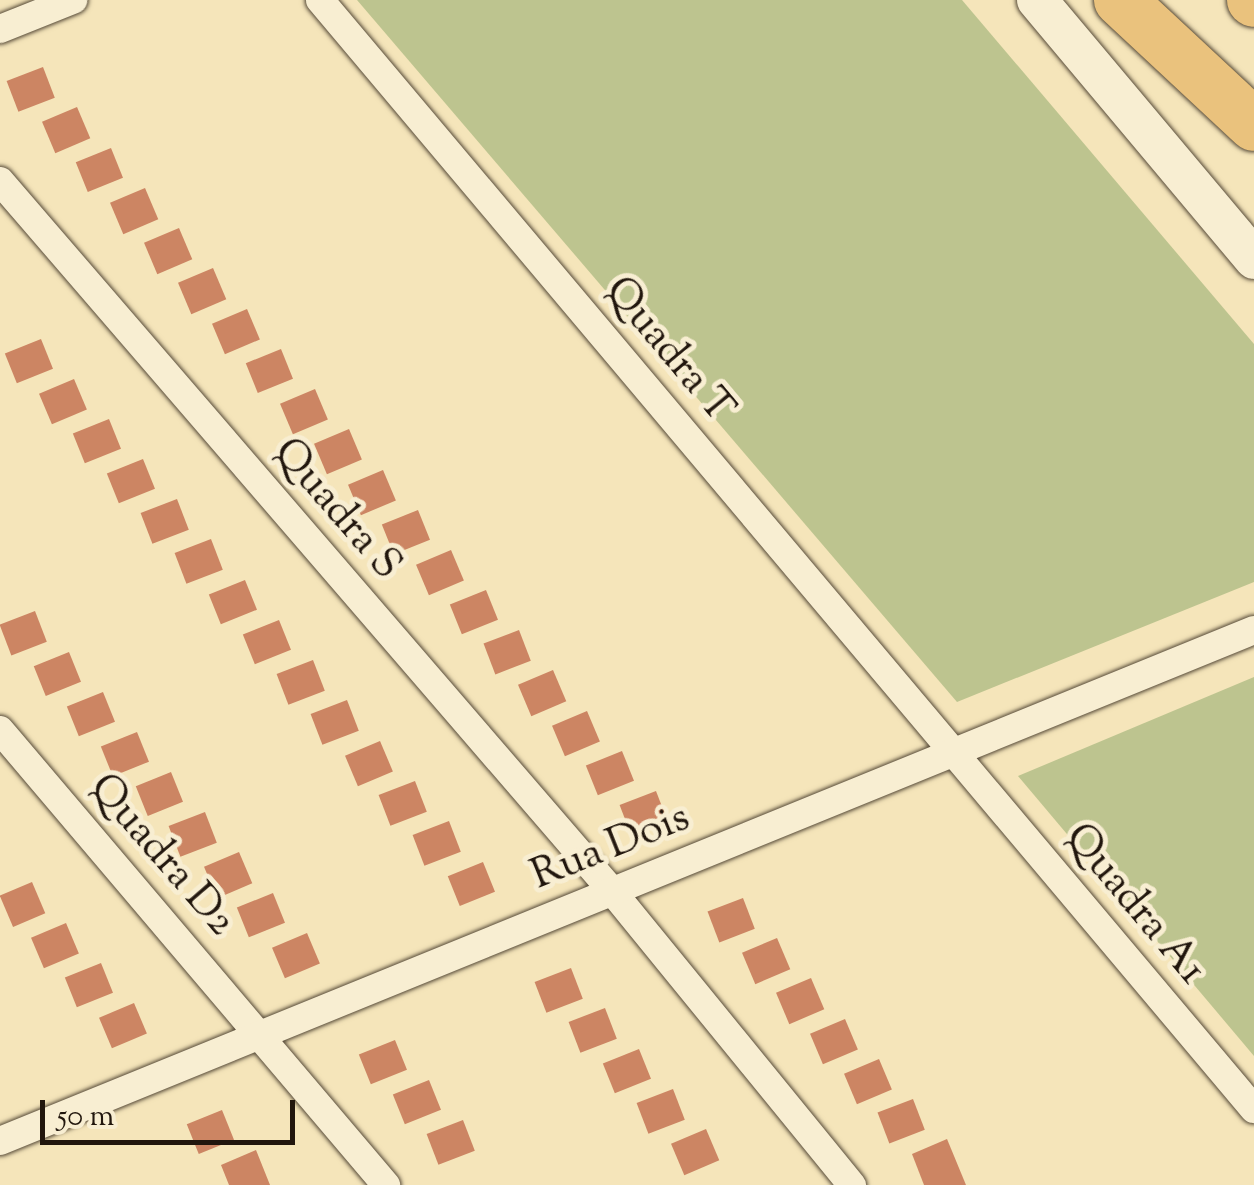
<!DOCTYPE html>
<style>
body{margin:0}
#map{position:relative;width:1254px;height:1185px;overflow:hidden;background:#f5e5ba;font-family:"Sorts Mill Goudy",serif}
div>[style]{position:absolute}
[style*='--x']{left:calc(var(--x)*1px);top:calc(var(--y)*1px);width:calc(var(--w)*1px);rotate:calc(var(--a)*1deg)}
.green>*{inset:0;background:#bdc48f}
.building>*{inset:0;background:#cc8563;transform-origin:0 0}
.roads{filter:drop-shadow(0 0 2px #564a38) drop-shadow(0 0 2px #564a38)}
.street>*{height:28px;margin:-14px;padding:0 14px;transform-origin:14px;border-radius:14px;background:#f8eed2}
.secondary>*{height:40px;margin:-20px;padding:0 20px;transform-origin:20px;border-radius:20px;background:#f8eed2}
.highway>*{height:52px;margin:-26px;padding:0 26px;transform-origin:26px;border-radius:26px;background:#eac27d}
span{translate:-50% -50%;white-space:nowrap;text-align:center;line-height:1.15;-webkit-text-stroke:10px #f8eed2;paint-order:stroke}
.street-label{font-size:42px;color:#21160d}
.scale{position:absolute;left:40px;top:1100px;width:255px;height:45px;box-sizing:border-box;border:5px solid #21160d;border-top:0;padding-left:12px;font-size:30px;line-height:35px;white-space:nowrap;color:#21160d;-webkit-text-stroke:8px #f8eed2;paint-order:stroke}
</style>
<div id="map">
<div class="green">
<i style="clip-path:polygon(357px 0,962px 0,1254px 344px,1254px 582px,957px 702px)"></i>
<i style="clip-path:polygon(1254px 677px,1254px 1056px,1018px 776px)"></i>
</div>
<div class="building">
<i style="left:43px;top:67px;width:33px;height:39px;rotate:69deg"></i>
<i style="left:77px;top:107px;width:34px;height:38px;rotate:67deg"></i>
<i style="left:111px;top:148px;width:32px;height:38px;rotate:68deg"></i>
<i style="left:145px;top:188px;width:34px;height:38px;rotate:67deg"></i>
<i style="left:179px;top:228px;width:34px;height:38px;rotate:67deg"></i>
<i style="left:213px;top:268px;width:34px;height:38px;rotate:67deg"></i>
<i style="left:247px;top:309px;width:33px;height:38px;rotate:67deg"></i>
<i style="left:41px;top:339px;width:32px;height:39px;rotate:68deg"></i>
<i style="left:281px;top:349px;width:32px;height:38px;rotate:68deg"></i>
<i style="left:74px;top:379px;width:33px;height:38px;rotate:67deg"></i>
<i style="left:315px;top:389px;width:33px;height:38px;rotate:67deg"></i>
<i style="left:109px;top:419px;width:32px;height:39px;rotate:68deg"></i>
<i style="left:349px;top:429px;width:33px;height:38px;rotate:67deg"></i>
<i style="left:143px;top:459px;width:32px;height:39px;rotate:68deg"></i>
<i style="left:383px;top:470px;width:33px;height:38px;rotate:67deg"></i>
<i style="left:177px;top:499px;width:33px;height:39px;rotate:69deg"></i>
<i style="left:418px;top:510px;width:32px;height:39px;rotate:68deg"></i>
<i style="left:211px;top:539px;width:33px;height:39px;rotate:69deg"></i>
<i style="left:451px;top:550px;width:33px;height:38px;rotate:67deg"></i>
<i style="left:245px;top:580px;width:32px;height:39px;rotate:68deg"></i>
<i style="left:486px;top:590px;width:32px;height:39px;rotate:68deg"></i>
<i style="left:35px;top:611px;width:33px;height:38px;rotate:69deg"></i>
<i style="left:279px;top:620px;width:32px;height:39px;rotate:68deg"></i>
<i style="left:519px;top:630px;width:33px;height:38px;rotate:69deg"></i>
<i style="left:69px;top:652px;width:32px;height:38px;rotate:68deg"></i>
<i style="left:313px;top:660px;width:33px;height:39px;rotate:69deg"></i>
<i style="left:553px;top:670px;width:34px;height:38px;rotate:67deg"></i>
<i style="left:103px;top:692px;width:32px;height:39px;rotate:68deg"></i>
<i style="left:347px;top:700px;width:33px;height:39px;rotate:69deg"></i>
<i style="left:587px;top:711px;width:33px;height:38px;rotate:67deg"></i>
<i style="left:137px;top:732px;width:32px;height:39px;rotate:68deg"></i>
<i style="left:380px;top:741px;width:33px;height:38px;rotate:67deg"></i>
<i style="left:622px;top:751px;width:32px;height:39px;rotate:68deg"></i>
<i style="left:171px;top:772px;width:32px;height:38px;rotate:68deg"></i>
<i style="left:415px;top:781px;width:33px;height:39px;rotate:69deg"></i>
<i style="left:656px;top:791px;width:33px;height:39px;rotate:69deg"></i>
<i style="left:205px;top:812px;width:33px;height:39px;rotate:69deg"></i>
<i style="left:449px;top:821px;width:33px;height:39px;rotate:69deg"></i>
<i style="left:239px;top:852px;width:34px;height:38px;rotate:67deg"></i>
<i style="left:483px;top:862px;width:32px;height:38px;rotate:68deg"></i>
<i style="left:32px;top:882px;width:34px;height:35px;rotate:67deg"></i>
<i style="left:273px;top:893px;width:32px;height:39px;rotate:68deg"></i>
<i style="left:743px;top:898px;width:33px;height:38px;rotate:69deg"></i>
<i style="left:66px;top:923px;width:33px;height:38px;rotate:67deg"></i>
<i style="left:307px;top:933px;width:33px;height:38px;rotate:67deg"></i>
<i style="left:777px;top:938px;width:34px;height:38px;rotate:67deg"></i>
<i style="left:101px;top:963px;width:32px;height:39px;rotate:68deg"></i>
<i style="left:571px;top:968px;width:33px;height:39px;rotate:69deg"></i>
<i style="left:811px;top:978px;width:34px;height:38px;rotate:67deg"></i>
<i style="left:134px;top:1003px;width:33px;height:38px;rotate:67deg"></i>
<i style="left:605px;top:1008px;width:33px;height:39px;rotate:69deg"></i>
<i style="left:845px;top:1019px;width:33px;height:38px;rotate:67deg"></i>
<i style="left:395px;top:1040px;width:32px;height:39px;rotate:68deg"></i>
<i style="left:639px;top:1049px;width:32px;height:39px;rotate:68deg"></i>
<i style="left:879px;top:1059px;width:33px;height:38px;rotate:67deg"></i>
<i style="left:429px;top:1080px;width:32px;height:39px;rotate:68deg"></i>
<i style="left:673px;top:1089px;width:33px;height:39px;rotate:69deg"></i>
<i style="left:913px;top:1099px;width:33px;height:38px;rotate:69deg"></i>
<i style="left:222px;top:1110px;width:32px;height:38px;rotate:68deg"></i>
<i style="left:463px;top:1120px;width:33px;height:39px;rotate:69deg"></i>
<i style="left:706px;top:1129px;width:34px;height:38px;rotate:67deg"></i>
<i style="clip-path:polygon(947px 1139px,966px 1185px,924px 1185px,912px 1154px)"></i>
<i style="clip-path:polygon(256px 1150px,270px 1185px,229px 1185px,221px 1165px)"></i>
</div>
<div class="roads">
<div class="street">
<i style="--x:320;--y:0;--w:1450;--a:49.9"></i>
<i style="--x:0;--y:29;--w:79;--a:-21.7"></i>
<i style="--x:0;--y:181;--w:937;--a:49.24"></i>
<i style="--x:612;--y:891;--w:380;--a:50.8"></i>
<i style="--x:0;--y:730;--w:597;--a:49.69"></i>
<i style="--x:0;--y:1141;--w:1354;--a:-22.17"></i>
</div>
<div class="secondary">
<i style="--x:1037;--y:0;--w:338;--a:50"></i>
</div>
<div class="highway">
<i style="--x:1120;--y:0;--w:183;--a:43"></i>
<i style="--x:1253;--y:0;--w:1;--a:45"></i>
</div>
</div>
<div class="street-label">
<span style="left:668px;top:351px;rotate:50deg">Quadra T</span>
<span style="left:336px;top:510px;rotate:49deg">Quadra S</span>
<span style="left:611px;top:848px;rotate:-22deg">Rua Dois</span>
<span style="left:161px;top:856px;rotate:49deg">Quadra D2</span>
<span style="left:1134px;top:905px;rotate:50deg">Quadra A1</span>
</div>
<div class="scale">50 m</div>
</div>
